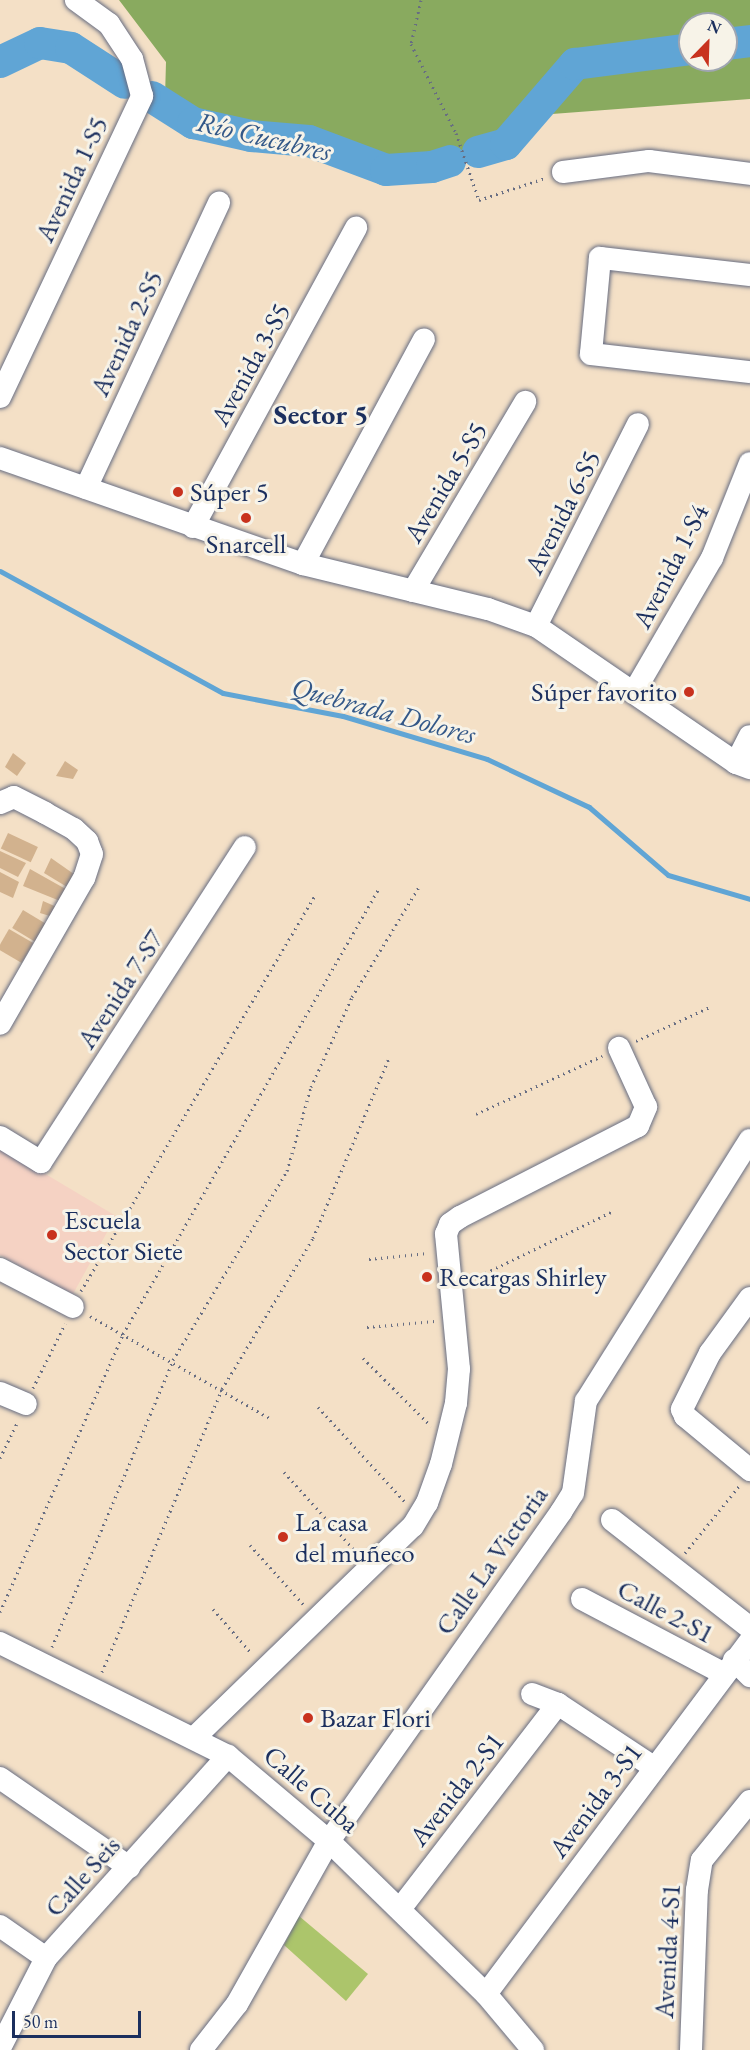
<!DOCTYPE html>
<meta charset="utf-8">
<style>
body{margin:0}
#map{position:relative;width:750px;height:2050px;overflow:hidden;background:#f4e0c6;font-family:"EB Garamond",serif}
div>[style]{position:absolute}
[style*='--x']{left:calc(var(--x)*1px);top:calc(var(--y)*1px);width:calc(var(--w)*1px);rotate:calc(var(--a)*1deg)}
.built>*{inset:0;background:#f5d2c3}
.green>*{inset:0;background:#acc56b}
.forest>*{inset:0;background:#89aa5f}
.stream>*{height:5px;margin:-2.5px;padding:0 2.5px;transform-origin:2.5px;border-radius:2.5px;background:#60a5d5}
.river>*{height:32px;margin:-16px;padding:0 16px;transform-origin:16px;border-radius:16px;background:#60a5d5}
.building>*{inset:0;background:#d2b28e;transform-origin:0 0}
.path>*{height:3px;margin-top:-1.5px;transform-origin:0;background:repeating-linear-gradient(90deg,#676d82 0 1.5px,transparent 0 6px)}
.roads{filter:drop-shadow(0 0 2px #676d82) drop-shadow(0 0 2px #676d82)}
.minor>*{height:22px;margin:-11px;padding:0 11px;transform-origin:11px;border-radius:11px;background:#fff}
.dots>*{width:16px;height:16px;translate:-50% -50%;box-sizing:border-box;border:3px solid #f7f3e8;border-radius:50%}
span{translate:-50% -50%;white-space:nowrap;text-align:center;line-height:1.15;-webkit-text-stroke:6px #f7f3e8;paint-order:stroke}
.street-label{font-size:27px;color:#1b2f5e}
.poi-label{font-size:27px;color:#1b2f5e}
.left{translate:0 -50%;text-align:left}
.right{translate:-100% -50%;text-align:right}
.water-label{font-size:28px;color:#335888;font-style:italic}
.neighbourhood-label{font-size:28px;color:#1b2f5e;font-weight:700}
.north{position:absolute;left:678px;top:12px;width:60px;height:60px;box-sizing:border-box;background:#f7f3e8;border:2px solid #9fa5b1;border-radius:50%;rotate:23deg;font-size:16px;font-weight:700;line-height:24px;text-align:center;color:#1b2f5e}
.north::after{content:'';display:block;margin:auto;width:21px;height:27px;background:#c8321e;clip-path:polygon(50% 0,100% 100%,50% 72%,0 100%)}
.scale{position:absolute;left:12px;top:2011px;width:129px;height:27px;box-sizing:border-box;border:3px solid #1b2f5e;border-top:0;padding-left:8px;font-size:18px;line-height:21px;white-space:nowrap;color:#1b2f5e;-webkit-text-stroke:4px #f7f3e8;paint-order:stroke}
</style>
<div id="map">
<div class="built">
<i style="clip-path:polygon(0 1147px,116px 1216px,73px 1294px,0 1255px)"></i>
</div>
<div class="green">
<i style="clip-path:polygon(299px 1916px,368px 1974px,346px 2001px,284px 1945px)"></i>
</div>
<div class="forest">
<i style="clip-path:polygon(evenodd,119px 0,750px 0,750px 99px,552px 114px,505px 138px,430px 162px,393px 160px,315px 130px,258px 126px,203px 113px,165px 97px,166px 62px,119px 0,690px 24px,726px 24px,726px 60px,690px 60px,690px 24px)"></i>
</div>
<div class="stream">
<i style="--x:0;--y:571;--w:254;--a:28.7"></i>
<i style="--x:223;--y:693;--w:122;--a:10.9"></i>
<i style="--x:343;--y:716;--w:150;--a:16.6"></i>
<i style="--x:487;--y:759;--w:113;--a:25.2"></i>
<i style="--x:589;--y:807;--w:104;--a:40.7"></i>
<i style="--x:668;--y:875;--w:85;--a:16.3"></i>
</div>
<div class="river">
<i style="--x:726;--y:44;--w:24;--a:-7"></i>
<i style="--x:0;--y:62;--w:44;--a:-25.4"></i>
<i style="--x:40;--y:43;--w:31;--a:9"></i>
<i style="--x:71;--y:48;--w:64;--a:32.9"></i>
<i style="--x:152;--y:97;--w:49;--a:32.4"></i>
<i style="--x:193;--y:123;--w:59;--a:12.6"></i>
<i style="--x:251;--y:136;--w:58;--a:4.9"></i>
<i style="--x:309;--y:141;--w:82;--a:20.6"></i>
<i style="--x:386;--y:170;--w:46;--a:-3.7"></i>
<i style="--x:432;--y:167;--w:19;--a:-18"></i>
<i style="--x:478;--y:152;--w:29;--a:-16"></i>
<i style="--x:506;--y:144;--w:106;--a:-49.2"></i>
<i style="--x:575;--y:64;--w:116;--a:-7.4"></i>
</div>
<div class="building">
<i style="clip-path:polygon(13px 753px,26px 763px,17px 776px,5px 767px)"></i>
<i style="clip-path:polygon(65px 761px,78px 770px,73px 779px,56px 776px)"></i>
<i style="left:8px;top:833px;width:33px;height:17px;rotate:25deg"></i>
<i style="clip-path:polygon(0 851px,26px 863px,18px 877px,0 868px)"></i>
<i style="clip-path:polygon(51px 858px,81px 879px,72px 890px,44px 873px)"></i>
<i style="clip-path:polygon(30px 869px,71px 892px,65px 903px,23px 886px)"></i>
<i style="clip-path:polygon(0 872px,19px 882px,13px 898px,0 892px)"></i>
<i style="clip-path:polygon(43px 901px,59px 908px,53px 917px,40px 913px)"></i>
<i style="left:23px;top:910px;width:33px;height:21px;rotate:31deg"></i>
<i style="left:9px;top:929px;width:28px;height:23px;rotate:30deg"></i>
</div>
<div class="path">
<i style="--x:421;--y:0;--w:45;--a:102.8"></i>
<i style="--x:411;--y:44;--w:100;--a:63.2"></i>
<i style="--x:456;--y:133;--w:71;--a:71.1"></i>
<i style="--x:479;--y:200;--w:70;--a:-18.4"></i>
<i style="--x:636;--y:1041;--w:81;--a:-24.7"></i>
<i style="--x:476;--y:1114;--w:139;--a:-24.7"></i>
<i style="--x:369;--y:1259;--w:59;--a:-5.8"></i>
<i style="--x:469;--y:1281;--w:160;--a:-25.9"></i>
<i style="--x:81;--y:1291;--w:460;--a:-59.4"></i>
<i style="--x:90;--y:1316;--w:208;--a:29.6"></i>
<i style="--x:367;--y:1327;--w:68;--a:-5"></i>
<i style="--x:363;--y:1358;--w:96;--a:45"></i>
<i style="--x:33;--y:1388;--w:72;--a:-63.4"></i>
<i style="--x:318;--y:1407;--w:129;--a:47.5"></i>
<i style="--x:0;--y:1458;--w:41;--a:-64.1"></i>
<i style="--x:284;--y:1472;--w:109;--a:48"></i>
<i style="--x:250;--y:1545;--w:81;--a:48"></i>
<i style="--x:685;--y:1553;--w:86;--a:-51.1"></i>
<i style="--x:213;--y:1609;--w:60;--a:49.1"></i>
<i style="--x:0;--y:1612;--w:304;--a:-66.1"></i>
<i style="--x:123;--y:1334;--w:512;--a:-60.13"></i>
<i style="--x:52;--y:1647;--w:311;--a:-67.1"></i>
<i style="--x:173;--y:1360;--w:221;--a:-58.9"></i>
<i style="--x:287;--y:1171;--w:87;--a:-74.1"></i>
<i style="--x:311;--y:1087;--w:99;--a:-65.5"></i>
<i style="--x:352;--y:997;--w:129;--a:-58.7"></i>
<i style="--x:102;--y:1672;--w:307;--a:-67"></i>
<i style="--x:222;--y:1389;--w:176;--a:-58.9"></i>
<i style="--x:313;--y:1238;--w:195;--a:-67.1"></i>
</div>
<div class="roads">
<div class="minor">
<i style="--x:563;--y:172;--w:87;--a:-7.3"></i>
<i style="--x:649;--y:161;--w:102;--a:7.3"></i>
<i style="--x:750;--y:275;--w:151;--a:-173.5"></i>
<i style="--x:600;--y:258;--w:96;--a:95.4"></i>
<i style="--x:591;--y:354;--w:160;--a:6.5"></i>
<i style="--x:0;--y:397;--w:333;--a:-64.7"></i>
<i style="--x:142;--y:96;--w:38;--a:-105"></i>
<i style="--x:132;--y:59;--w:42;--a:-123.3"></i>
<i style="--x:109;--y:24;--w:41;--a:-144"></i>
<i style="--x:0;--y:458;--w:321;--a:19.3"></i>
<i style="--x:303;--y:564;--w:190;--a:13.7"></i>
<i style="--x:488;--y:609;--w:51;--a:19.5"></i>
<i style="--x:536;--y:626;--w:242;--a:34.4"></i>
<i style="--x:736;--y:763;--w:15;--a:20"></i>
<i style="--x:86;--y:488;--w:315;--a:-65"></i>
<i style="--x:193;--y:527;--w:341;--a:-61.4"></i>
<i style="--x:303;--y:564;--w:255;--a:-61.7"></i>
<i style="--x:413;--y:591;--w:220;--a:-59.3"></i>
<i style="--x:536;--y:626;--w:226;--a:-63.2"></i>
<i style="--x:634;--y:692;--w:155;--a:-59.8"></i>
<i style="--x:712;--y:558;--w:102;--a:-68.2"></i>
<i style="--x:736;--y:763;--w:30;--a:-63"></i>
<i style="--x:0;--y:803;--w:15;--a:-23"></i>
<i style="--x:14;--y:797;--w:35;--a:27"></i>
<i style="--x:45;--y:813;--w:33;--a:29"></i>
<i style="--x:74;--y:829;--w:18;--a:43"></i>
<i style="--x:87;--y:841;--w:14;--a:69"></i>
<i style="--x:92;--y:854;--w:25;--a:108"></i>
<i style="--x:84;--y:878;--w:168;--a:119.9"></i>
<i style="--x:0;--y:1137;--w:48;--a:31.4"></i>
<i style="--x:41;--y:1162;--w:375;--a:-57.1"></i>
<i style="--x:0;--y:1269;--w:82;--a:27.5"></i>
<i style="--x:750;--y:1298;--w:68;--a:126"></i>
<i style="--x:710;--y:1353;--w:63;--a:116.6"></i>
<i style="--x:682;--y:1409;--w:8;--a:67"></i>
<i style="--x:685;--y:1416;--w:85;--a:39.7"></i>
<i style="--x:0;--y:1393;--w:28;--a:23"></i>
<i style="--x:612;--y:1520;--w:175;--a:38"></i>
<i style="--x:582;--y:1599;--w:161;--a:27.8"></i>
<i style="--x:0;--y:1643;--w:254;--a:26.4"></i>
<i style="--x:228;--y:1756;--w:132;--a:40.1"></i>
<i style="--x:329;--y:1841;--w:219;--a:44.3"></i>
<i style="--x:486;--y:1994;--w:73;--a:50"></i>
<i style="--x:734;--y:1660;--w:23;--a:45"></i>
<i style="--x:532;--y:1694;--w:28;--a:21"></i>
<i style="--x:558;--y:1704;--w:116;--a:33.4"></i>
<i style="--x:195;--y:1737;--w:303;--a:-44.1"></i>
<i style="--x:413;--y:1526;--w:27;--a:-59"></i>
<i style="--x:427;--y:1503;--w:41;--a:-70.3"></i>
<i style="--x:441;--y:1464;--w:63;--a:-76.2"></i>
<i style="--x:456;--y:1403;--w:34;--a:-85"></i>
<i style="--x:459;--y:1369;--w:136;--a:-95.5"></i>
<i style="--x:446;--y:1234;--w:11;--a:-68"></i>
<i style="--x:450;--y:1224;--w:12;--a:-35"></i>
<i style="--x:460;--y:1217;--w:200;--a:-27.1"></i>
<i style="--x:638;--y:1126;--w:21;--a:-67"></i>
<i style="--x:646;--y:1107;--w:65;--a:-114.6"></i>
<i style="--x:0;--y:1778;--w:157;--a:34.6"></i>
<i style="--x:400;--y:1909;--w:259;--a:-52.4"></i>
<i style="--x:0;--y:1926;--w:56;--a:34.8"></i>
<i style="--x:486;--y:1994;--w:441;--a:-53.2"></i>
<i style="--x:0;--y:2048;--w:101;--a:-62.9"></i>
<i style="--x:46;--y:1958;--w:272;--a:-48"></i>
<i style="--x:201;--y:2050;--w:58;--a:-52"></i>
<i style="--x:237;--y:2004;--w:187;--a:-60.6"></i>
<i style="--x:329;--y:1841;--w:403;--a:-54.8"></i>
<i style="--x:561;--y:1512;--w:22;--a:-58"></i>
<i style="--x:573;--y:1493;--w:93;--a:-82"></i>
<i style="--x:586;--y:1401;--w:308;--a:-57.9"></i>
<i style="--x:691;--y:2050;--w:160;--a:-87.9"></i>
<i style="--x:697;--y:1890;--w:30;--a:-81"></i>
<i style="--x:702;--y:1860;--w:76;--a:-50.9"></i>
</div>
</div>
<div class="dots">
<i style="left:178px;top:492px;background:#c8321e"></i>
<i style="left:246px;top:518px;background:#c8321e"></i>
<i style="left:689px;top:692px;background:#c8321e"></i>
<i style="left:52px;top:1235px;background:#c8321e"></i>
<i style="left:427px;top:1277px;background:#c8321e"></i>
<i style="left:283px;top:1537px;background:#c8321e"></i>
<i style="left:308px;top:1718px;background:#c8321e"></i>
</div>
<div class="street-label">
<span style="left:71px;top:179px;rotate:-65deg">Avenida 1-S5</span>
<span style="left:126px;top:333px;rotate:-65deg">Avenida 2-S5</span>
<span style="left:250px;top:364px;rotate:-61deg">Avenida 3-S5</span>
<span style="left:445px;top:482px;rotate:-59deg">Avenida 5-S5</span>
<span style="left:562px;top:512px;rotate:-63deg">Avenida 6-S5</span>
<span style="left:670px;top:566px;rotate:-63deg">Avenida 1-S4</span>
<span style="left:120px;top:989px;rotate:-57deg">Avenida 7-S7</span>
<span style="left:491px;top:1560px;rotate:-55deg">Calle La Victoria</span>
<span style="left:666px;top:1611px;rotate:28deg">Calle 2-S1</span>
<span style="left:312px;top:1789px;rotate:41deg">Calle Cuba</span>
<span style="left:456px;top:1789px;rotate:-52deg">Avenida 2-S1</span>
<span style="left:595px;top:1800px;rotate:-53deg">Avenida 3-S1</span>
<span style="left:82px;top:1876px;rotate:-48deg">Calle Seis</span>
<span style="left:667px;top:1951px;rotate:-87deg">Avenida 4-S1</span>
</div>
<div class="poi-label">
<span class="left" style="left:190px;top:492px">Súper 5</span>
<span style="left:246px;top:544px">Snarcell</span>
<span class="right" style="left:677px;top:692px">Súper favorito</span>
<span class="left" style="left:64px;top:1235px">Escuela<br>Sector Siete</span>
<span class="left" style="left:439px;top:1277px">Recargas Shirley</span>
<span class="left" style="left:295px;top:1537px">La casa<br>del muñeco</span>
<span class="left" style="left:320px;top:1718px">Bazar Flori</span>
</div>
<div class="water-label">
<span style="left:264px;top:136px;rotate:13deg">Río Cucubres</span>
<span style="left:384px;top:710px;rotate:15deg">Quebrada Dolores</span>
</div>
<div class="neighbourhood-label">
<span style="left:321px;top:414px">Sector 5</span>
</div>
<div class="north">N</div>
<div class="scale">50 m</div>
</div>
